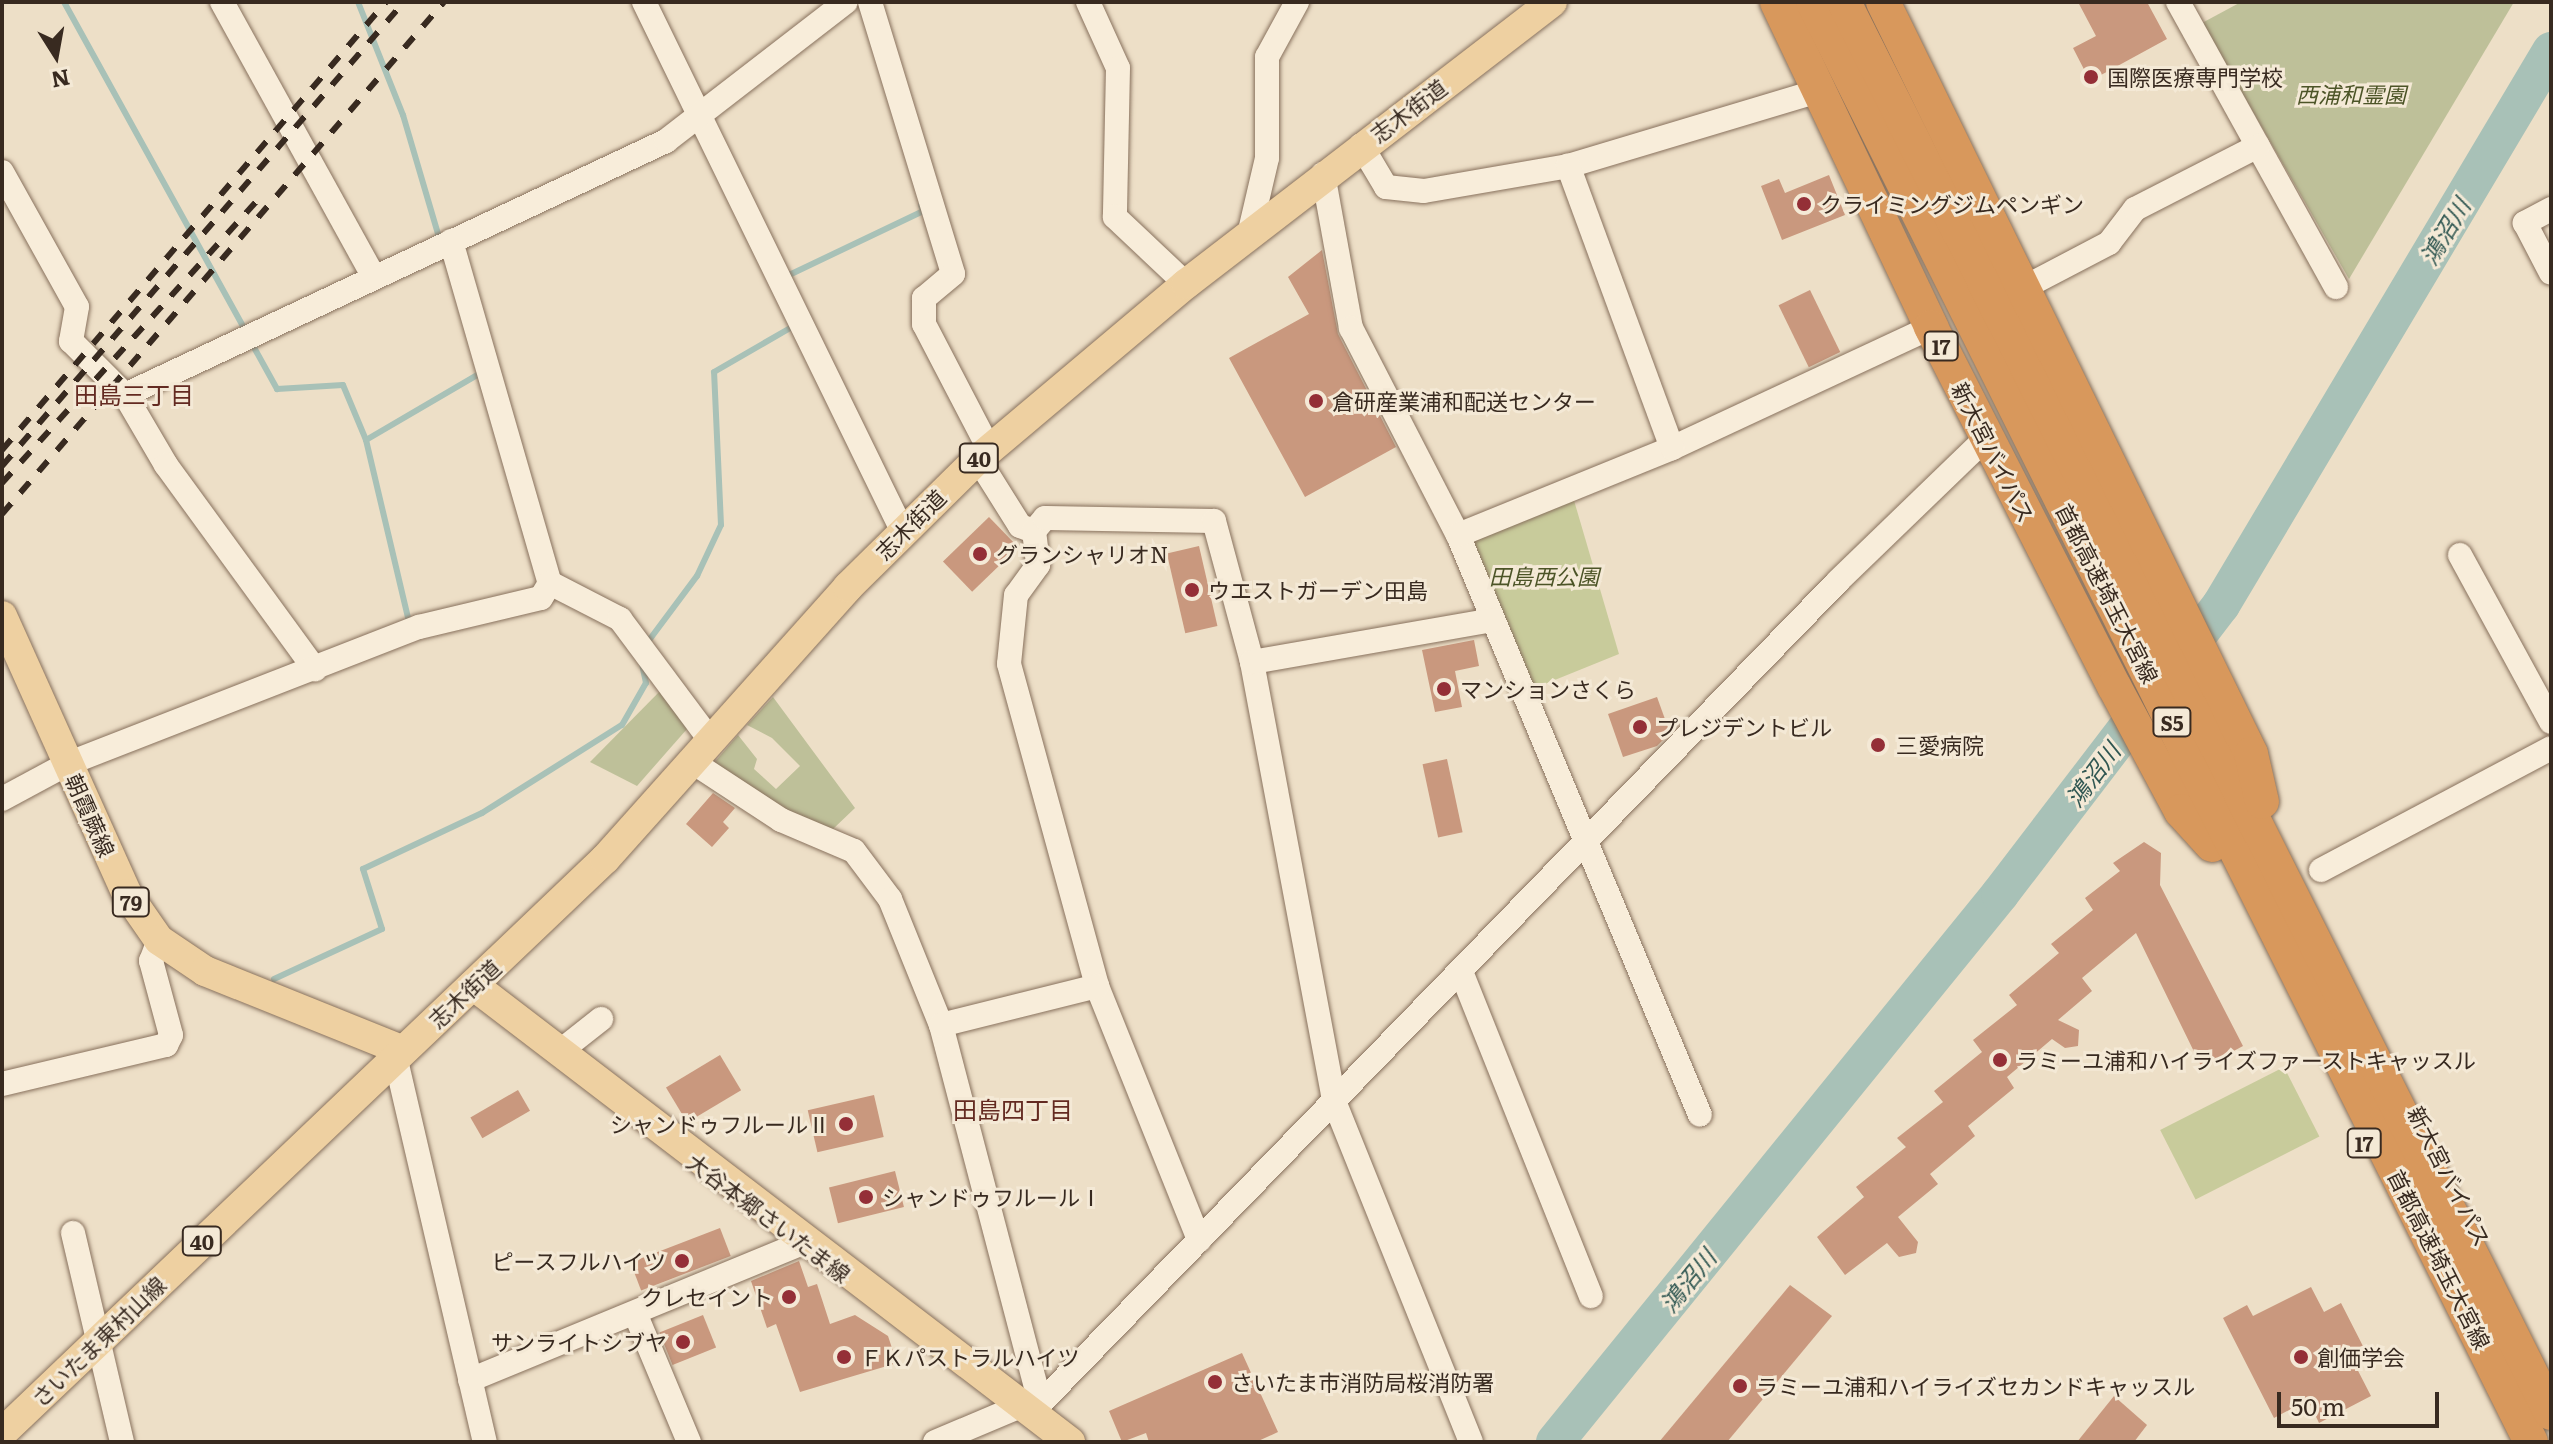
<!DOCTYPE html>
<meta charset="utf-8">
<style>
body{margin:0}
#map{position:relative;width:2553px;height:1444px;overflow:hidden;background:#eddfc7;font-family:Literata,"Noto Sans JP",serif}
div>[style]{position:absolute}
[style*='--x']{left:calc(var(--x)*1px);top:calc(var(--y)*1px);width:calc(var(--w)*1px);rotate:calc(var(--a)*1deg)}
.green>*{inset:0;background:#c8cb9b;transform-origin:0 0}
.cemetery>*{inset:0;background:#bec099}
.stream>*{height:6px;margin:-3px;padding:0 3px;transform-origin:3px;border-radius:3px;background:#a8c1b7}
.river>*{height:38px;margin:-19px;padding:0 19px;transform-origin:19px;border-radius:19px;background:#a8c1b7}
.building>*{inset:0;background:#c9987e;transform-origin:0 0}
.roads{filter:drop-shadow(0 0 2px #88715d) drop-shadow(0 0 2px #88715d)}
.minor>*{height:24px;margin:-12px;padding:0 12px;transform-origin:12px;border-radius:12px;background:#f8edda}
.major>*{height:30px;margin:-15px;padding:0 15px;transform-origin:15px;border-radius:15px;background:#eed0a1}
.highway>*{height:34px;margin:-17px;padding:0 17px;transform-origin:17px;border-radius:17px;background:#d8985c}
.rail>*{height:6px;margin-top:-3px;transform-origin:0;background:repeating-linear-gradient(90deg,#382a20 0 14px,transparent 0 28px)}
.dots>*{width:22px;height:22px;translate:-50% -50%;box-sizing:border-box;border:4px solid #f4e9d6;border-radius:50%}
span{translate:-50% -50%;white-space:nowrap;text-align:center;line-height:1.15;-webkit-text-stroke:6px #f4e9d6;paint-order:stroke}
.shield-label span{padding:2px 6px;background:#f4e9d6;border:2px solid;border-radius:6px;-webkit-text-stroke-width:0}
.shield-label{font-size:20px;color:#382a20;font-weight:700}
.poi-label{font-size:22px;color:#382a20}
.left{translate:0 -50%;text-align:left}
.right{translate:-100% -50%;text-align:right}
.park-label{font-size:22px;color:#4c5427;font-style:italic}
.street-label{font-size:22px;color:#382a20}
.water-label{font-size:24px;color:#305752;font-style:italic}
.neighbourhood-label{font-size:24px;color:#632a21}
.frame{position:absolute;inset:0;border:4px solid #382a20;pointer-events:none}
.north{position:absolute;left:16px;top:16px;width:80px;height:80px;-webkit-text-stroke:6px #f4e9d6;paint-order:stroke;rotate:169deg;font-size:22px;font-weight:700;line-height:32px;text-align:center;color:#382a20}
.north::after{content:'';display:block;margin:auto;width:28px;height:36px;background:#382a20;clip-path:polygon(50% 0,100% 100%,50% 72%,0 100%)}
.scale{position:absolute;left:2277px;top:1392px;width:162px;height:36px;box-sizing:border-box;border:4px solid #382a20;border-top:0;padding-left:10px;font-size:24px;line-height:28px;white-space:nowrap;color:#382a20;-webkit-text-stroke:6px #f4e9d6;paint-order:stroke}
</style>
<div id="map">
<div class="green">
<i style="clip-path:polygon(1573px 497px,1619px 654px,1535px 688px,1472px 547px,1476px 535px)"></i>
<i style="left:2284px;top:1067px;width:78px;height:139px;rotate:63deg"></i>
</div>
<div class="cemetery">
<i style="clip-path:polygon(2241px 2px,2514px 2px,2349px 279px,2202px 23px)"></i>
<i style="clip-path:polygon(662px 689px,687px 729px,637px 786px,590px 762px)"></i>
<i style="clip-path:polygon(773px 697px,855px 808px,833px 829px,789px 814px,713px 764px,738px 735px,757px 759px,754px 769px,776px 789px,800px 766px,772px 738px,747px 725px)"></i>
</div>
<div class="stream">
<i style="--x:64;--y:2;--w:377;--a:61.1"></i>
<i style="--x:358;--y:2;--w:122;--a:68.3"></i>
<i style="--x:403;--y:115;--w:131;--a:73.6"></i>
<i style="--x:787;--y:276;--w:151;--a:-25.5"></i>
<i style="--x:923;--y:211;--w:6;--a:-108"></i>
<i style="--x:251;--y:342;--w:54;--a:61"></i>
<i style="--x:277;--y:389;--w:66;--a:-3.5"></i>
<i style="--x:343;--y:385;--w:60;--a:67.3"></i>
<i style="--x:366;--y:440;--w:183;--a:76.7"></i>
<i style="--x:366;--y:440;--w:131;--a:-30.3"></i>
<i style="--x:647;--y:643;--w:84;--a:-53.3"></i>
<i style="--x:697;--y:576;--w:56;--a:-64.8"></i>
<i style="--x:721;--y:525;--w:153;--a:-92.6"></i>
<i style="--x:714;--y:372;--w:90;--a:-30"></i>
<i style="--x:274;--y:979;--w:119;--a:-24.8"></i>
<i style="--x:382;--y:929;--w:63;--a:-107.6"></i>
<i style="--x:363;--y:869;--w:132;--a:-25.2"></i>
<i style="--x:482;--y:813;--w:165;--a:-32.2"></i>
<i style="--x:622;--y:725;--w:48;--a:-60.3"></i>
<i style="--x:646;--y:683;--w:19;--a:-102"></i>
</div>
<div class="river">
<i style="--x:1555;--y:1442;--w:706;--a:-50.92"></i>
<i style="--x:2000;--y:894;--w:364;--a:-52.6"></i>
<i style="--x:2221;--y:605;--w:645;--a:-59.22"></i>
</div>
<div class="building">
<i style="clip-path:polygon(2078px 2px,2147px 2px,2167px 39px,2090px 81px,2073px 48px,2096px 36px)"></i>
<i style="clip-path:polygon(1829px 175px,1845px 215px,1782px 240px,1761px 186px,1779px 179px,1785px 193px)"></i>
<i style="clip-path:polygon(1322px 250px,1338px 334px,1396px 447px,1305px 497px,1229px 358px,1309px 314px,1288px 277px)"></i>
<i style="left:1810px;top:290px;width:69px;height:35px;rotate:64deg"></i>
<i style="left:989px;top:517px;width:42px;height:64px;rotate:46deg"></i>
<i style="left:1199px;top:546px;width:82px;height:33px;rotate:77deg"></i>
<i style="clip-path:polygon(1474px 640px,1479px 666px,1455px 671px,1462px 707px,1435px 712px,1422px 650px)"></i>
<i style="clip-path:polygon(1657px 697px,1670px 733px,1657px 746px,1623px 757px,1608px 714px)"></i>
<i style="left:1447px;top:759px;width:75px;height:25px;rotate:78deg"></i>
<i style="clip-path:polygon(713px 793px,735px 808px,723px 822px,729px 828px,712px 847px,686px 824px)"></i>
<i style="clip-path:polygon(2144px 842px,2161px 853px,2160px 885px,2243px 1046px,2202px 1068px,2136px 933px,2082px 978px,2092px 991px,2058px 1020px,2079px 1030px,2078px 1046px,2065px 1048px,2052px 1039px,2007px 1077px,2014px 1088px,1968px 1126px,1975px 1136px,1930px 1174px,1938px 1184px,1898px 1217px,1918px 1242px,1916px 1253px,1899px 1257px,1887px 1243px,1845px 1275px,1817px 1237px,1864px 1197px,1856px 1187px,1906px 1147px,1897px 1138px,1943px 1102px,1934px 1091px,1982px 1052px,1973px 1040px,2017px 1005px,2009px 995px,2059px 953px,2051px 944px,2093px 910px,2085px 898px,2120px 871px,2113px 863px)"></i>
<i style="left:720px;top:1055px;width:41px;height:63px;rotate:59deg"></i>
<i style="left:518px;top:1090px;width:24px;height:55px;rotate:60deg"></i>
<i style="left:874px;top:1095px;width:43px;height:68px;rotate:77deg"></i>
<i style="left:895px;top:1171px;width:37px;height:68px;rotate:76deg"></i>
<i style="left:720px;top:1228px;width:30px;height:96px;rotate:69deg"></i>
<i style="clip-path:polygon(799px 1261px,808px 1287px,817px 1284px,830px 1324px,855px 1315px,888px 1336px,897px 1363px,800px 1392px,776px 1324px,767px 1328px,751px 1281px)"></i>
<i style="clip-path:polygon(1790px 1285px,1832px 1316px,1727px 1442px,1659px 1442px)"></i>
<i style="clip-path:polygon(2311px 1287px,2324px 1312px,2341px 1303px,2367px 1354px,2353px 1361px,2371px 1396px,2319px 1423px,2308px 1400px,2274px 1418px,2223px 1318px,2247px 1305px,2253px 1316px)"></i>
<i style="left:703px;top:1315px;width:35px;height:47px;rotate:68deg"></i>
<i style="clip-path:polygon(1242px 1353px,1278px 1432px,1256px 1442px,1149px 1442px,1146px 1433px,1122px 1442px,1109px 1411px)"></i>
<i style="clip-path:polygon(2114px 1396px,2147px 1425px,2134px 1442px,2077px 1442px)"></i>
</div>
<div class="roads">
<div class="minor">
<i style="--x:222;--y:2;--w:314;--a:61.1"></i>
<i style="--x:644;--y:2;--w:588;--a:63.96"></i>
<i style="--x:870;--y:2;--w:284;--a:73"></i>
<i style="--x:953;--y:274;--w:38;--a:140"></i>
<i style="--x:924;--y:298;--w:26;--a:90"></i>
<i style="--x:924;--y:324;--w:141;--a:62.5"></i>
<i style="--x:1088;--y:2;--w:72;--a:65.6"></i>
<i style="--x:1118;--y:68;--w:149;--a:91.2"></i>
<i style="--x:1115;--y:217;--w:98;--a:43.3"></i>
<i style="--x:2178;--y:2;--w:326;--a:61"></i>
<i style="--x:1361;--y:145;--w:49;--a:59.2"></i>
<i style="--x:1386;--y:187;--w:38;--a:6"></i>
<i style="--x:1424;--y:191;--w:146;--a:-9.8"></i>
<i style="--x:1568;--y:166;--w:264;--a:-16.7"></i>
<i style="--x:2;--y:172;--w:154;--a:60.9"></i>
<i style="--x:77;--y:307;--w:35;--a:100"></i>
<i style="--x:71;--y:341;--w:76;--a:45"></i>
<i style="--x:125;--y:395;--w:81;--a:59.6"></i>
<i style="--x:166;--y:465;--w:253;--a:53.9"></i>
<i style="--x:1323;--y:174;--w:157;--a:79.7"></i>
<i style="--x:1351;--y:328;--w:233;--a:62.7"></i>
<i style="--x:1458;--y:535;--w:628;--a:67.35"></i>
<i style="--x:2551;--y:209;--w:30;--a:152"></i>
<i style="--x:2525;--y:223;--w:56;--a:62.5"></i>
<i style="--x:1249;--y:235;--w:79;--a:-76.8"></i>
<i style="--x:1267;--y:158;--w:101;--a:-90"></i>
<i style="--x:1267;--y:57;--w:63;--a:-61.4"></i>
<i style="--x:451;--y:241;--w:356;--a:73.9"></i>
<i style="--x:550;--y:583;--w:79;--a:27.2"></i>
<i style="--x:620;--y:619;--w:152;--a:53.3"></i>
<i style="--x:2027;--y:286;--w:93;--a:-27.7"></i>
<i style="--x:2109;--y:243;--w:43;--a:-52.6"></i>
<i style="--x:2135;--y:209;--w:138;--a:-27.1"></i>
<i style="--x:125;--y:395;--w:598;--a:-25.15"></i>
<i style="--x:666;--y:141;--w:227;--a:-37.7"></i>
<i style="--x:1672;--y:448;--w:286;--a:-25"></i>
<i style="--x:978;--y:459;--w:79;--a:57.9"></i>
<i style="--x:1020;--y:526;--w:15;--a:20"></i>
<i style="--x:1034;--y:531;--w:34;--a:83"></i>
<i style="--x:1038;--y:565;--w:37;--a:126"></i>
<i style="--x:1016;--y:595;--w:69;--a:95.8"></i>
<i style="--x:1009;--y:664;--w:334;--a:74.7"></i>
<i style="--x:1097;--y:986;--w:274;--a:68.1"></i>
<i style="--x:1034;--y:531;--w:17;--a:-50"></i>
<i style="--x:1045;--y:518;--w:169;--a:1"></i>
<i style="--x:1214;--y:521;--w:146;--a:74.9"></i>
<i style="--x:1252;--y:662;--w:447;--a:79.4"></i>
<i style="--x:1334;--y:1101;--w:367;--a:68.1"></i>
<i style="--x:1458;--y:535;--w:231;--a:-22.1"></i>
<i style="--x:1672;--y:448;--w:301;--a:-110.2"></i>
<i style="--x:2460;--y:555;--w:190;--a:61.4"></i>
<i style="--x:1252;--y:662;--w:244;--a:-9.9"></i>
<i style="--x:694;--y:763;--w:104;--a:33.2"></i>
<i style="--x:781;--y:820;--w:79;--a:23"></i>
<i style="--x:854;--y:851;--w:60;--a:53.1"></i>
<i style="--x:890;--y:899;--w:136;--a:68"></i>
<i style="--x:941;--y:1025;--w:390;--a:75.3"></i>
<i style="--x:2;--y:799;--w:74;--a:-28.3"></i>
<i style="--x:67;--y:764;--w:378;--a:-21.3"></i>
<i style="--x:419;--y:627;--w:125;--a:-13.4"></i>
<i style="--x:541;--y:598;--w:17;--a:-59"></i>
<i style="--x:2321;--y:870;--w:260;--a:-27.9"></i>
<i style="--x:1462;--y:974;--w:347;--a:68.2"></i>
<i style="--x:941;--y:1025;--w:161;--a:-14"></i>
<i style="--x:558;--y:1053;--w:55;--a:-38.3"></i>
<i style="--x:395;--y:1056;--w:396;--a:76.9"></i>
<i style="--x:2;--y:1084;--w:169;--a:-13.4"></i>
<i style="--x:166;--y:1045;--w:11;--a:-63"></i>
<i style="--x:171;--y:1035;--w:77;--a:-105.1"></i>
<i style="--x:151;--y:961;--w:22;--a:-69"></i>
<i style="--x:73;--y:1233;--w:215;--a:76.8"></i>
<i style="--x:635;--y:1313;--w:140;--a:67.3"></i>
<i style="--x:470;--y:1380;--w:360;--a:-22.4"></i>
<i style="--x:1032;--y:1412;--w:1158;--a:-45.87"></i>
<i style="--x:1838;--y:581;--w:207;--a:-44"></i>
<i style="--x:935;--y:1442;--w:95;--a:-22.8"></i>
</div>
<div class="major">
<i style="--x:2;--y:616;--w:305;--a:65.8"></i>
<i style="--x:127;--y:894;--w:56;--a:55.2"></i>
<i style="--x:159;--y:940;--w:55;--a:34"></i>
<i style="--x:205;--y:971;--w:212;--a:21.9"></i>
<i style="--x:473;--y:985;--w:752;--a:37.43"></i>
<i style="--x:2;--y:1433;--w:833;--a:-43.59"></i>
<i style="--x:605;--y:859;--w:365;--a:-48.2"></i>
<i style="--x:848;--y:587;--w:182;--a:-44.6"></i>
<i style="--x:978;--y:459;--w:272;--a:-40.1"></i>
<i style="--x:1186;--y:284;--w:462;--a:-37.6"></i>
</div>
<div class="highway">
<i style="--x:1777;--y:2;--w:360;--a:64.6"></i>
<i style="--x:1931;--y:327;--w:403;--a:63"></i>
<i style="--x:2114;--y:686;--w:142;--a:61.8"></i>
<i style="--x:2181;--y:811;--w:46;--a:47.6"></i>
<i style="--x:1813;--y:2;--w:1609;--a:63.5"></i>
<i style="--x:1844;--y:2;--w:1578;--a:63.39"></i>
<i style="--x:1883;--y:2;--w:837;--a:63.92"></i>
<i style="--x:2251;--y:754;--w:49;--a:77.1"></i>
</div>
</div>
<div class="rail">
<i style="--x:2;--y:450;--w:590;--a:-49.4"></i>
<i style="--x:2;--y:466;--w:614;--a:-49.1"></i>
<i style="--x:2;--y:483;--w:380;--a:-47.9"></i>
<i style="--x:2;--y:514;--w:676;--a:-49.2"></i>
</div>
<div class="dots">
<i style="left:2091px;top:77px;background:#942f37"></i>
<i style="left:1804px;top:204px;background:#942f37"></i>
<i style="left:1316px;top:401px;background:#942f37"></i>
<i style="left:980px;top:554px;background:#942f37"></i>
<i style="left:1192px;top:590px;background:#942f37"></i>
<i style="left:1444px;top:689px;background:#942f37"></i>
<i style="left:1640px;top:727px;background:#942f37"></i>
<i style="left:1878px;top:745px;background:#942f37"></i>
<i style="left:2000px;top:1060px;background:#942f37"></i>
<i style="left:846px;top:1124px;background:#942f37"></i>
<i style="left:866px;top:1197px;background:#942f37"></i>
<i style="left:682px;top:1261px;background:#942f37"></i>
<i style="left:789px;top:1297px;background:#942f37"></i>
<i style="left:683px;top:1342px;background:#942f37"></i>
<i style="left:844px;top:1357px;background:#942f37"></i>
<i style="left:2301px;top:1357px;background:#942f37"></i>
<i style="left:1215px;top:1382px;background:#942f37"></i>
<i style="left:1740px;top:1386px;background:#942f37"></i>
</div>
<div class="shield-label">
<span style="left:1941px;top:346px">17</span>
<span style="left:979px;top:458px">40</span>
<span style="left:2172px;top:722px">S5</span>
<span style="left:131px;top:902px">79</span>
<span style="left:2364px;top:1143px">17</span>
<span style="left:202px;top:1241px">40</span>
</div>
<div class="poi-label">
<span class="left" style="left:2107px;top:77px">国際医療専門学校</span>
<span class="left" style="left:1820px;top:204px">クライミングジムペンギン</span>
<span class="left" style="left:1332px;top:401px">倉研産業浦和配送センター</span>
<span class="left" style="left:996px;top:554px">グランシャリオN</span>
<span class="left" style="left:1208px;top:590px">ウエストガーデン田島</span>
<span class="left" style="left:1460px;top:689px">マンションさくら</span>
<span class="left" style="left:1656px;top:727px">プレジデントビル</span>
<span class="left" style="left:1896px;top:745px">三愛病院</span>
<span class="left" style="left:2016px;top:1060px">ラミーユ浦和ハイライズファーストキャッスル</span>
<span class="right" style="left:830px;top:1124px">シャンドゥフルールⅡ</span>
<span class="left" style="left:882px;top:1197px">シャンドゥフルールⅠ</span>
<span class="right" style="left:666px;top:1261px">ピースフルハイツ</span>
<span class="right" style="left:773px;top:1297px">クレセイント</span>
<span class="right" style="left:667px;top:1342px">サンライトシブヤ</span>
<span class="left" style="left:860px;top:1357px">ＦＫパストラルハイツ</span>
<span class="left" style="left:2317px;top:1357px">創価学会</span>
<span class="left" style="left:1231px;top:1382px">さいたま市消防局桜消防署</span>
<span class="left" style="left:1756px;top:1386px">ラミーユ浦和ハイライズセカンドキャッスル</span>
</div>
<div class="park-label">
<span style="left:2351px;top:94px">西浦和霊園</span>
<span style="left:1544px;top:576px">田島西公園</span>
</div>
<div class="street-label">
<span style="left:1408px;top:110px;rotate:-37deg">志木街道</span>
<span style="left:1994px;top:452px;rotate:63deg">新大宮バイパス</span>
<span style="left:910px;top:524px;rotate:-45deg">志木街道</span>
<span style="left:2108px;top:593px;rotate:63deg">首都高速埼玉大宮線</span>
<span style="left:91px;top:815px;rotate:66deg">朝霞蕨線</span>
<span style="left:464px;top:993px;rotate:-43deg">志木街道</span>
<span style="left:2450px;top:1176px;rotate:63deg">新大宮バイパス</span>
<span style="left:769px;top:1217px;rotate:37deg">大谷本郷さいたま線</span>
<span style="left:2440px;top:1259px;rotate:63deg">首都高速埼玉大宮線</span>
<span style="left:98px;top:1341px;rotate:-44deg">さいたま東村山線</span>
</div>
<div class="water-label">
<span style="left:2444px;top:231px;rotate:-59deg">鴻沼川</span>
<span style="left:2092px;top:774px;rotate:-53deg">鴻沼川</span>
<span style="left:1687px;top:1280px;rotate:-51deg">鴻沼川</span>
</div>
<div class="neighbourhood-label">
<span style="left:134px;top:394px">田島三丁目</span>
<span style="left:1013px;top:1109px">田島四丁目</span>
</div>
<div class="frame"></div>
<div class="north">N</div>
<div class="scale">50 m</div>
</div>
